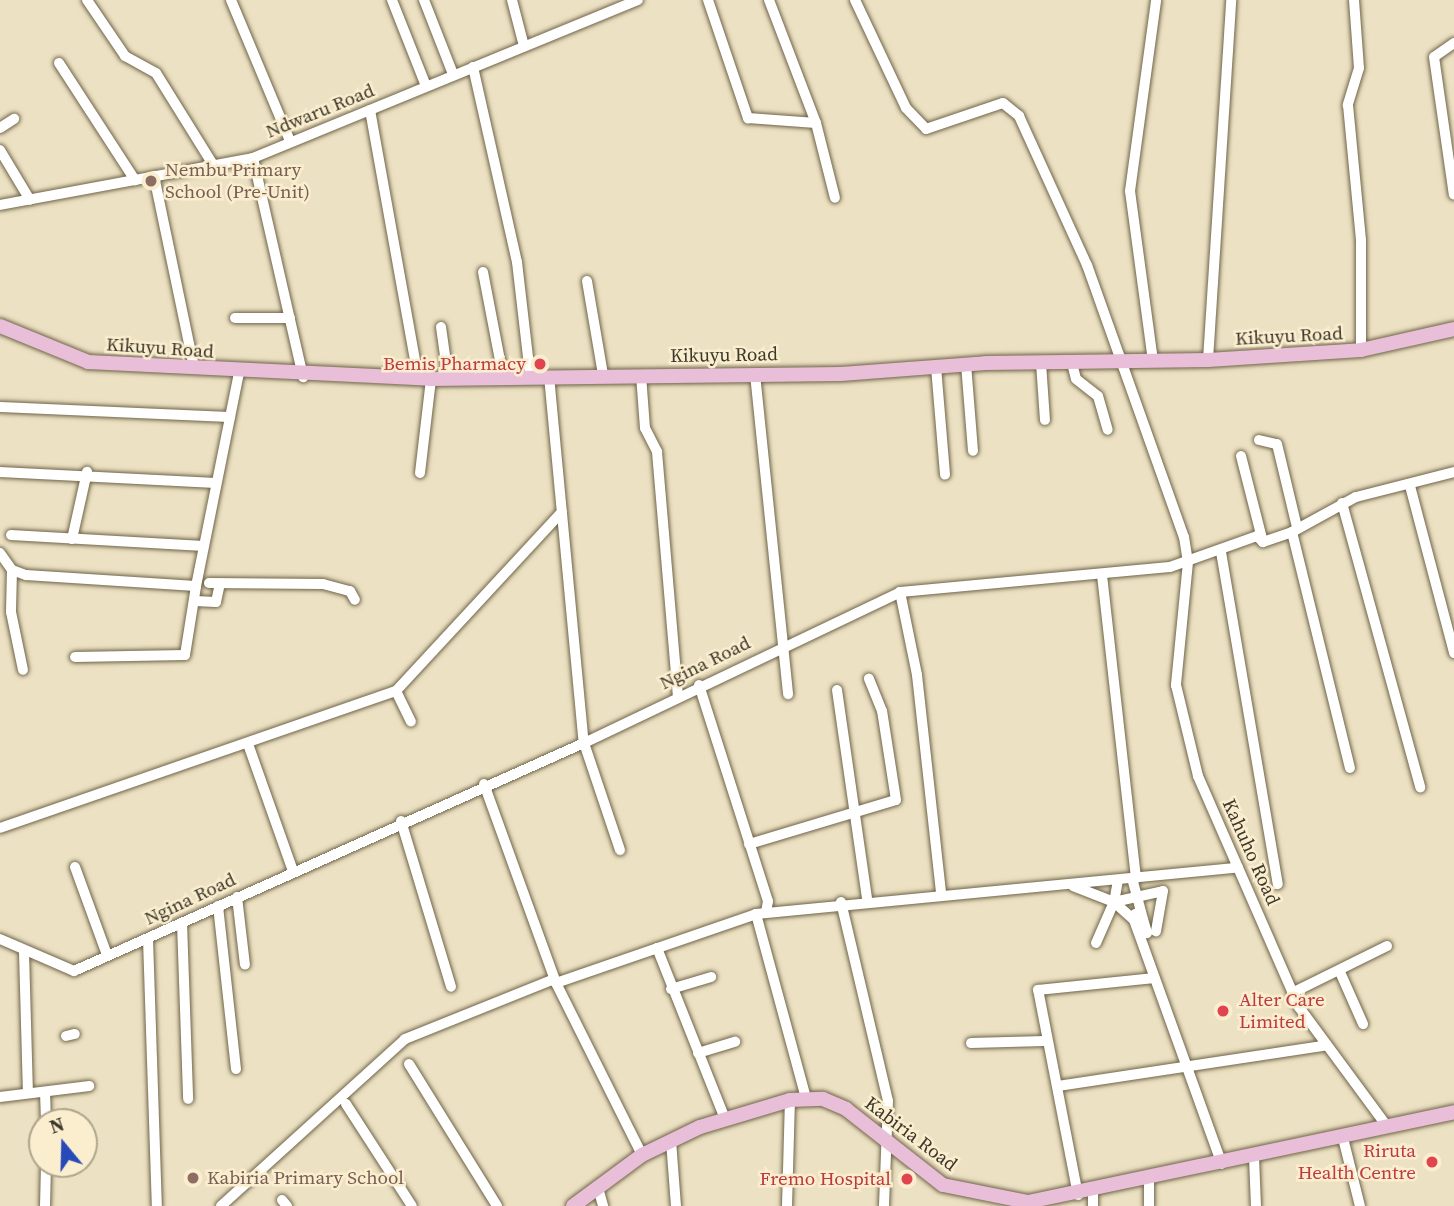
<!DOCTYPE html>
<style>
body{margin:0}
#map{position:relative;width:1454px;height:1206px;overflow:hidden;background:#ece1c2;font-family:"Source Serif 4",serif}
div>[style]{position:absolute}
[style*='--x']{left:calc(var(--x)*1px);top:calc(var(--y)*1px);width:calc(var(--w)*1px);rotate:calc(var(--a)*1deg)}
.roads{filter:drop-shadow(0 0 2px #6f6449) drop-shadow(0 0 2px #6f6449)}
.minor>*{height:10px;margin:-5px;padding:0 5px;transform-origin:5px;border-radius:5px;background:#fff}
.major>*{height:14px;margin:-7px;padding:0 7px;transform-origin:7px;border-radius:7px;background:#e8bed8}
.dots>*{width:19px;height:19px;translate:-50% -50%;box-sizing:border-box;border:4px solid #faeecf;border-radius:50%}
span{translate:-50% -50%;white-space:nowrap;text-align:center;line-height:1.15;-webkit-text-stroke:5px #faeecf;paint-order:stroke}
.street-label{font-size:19px;color:#3c372b}
.education-label{font-size:19px;color:#785e54}
.left{translate:0 -50%;text-align:left}
.health-label{font-size:19px;color:#be3a42}
.right{translate:-100% -50%;text-align:right}
.north{position:absolute;left:28px;top:1108px;width:70px;height:70px;box-sizing:border-box;background:#faeecf;border:2px solid #aea58d;border-radius:50%;rotate:341deg;font-size:19px;font-weight:700;line-height:28px;text-align:center;color:#3c372b}
.north::after{content:'';display:block;margin:auto;width:24px;height:32px;background:#284ab9;clip-path:polygon(50% 0,100% 100%,50% 72%,0 100%)}
</style>
<div id="map">
<div class="roads">
<div class="minor">
<i style="--x:87;--y:0;--w:68;--a:55.8"></i>
<i style="--x:125;--y:56;--w:35;--a:29"></i>
<i style="--x:156;--y:73;--w:110;--a:58.1"></i>
<i style="--x:231;--y:0;--w:153;--a:67.3"></i>
<i style="--x:392;--y:0;--w:92;--a:68.4"></i>
<i style="--x:424;--y:0;--w:79;--a:68.6"></i>
<i style="--x:512;--y:0;--w:48;--a:75.4"></i>
<i style="--x:708;--y:0;--w:125;--a:71.3"></i>
<i style="--x:748;--y:118;--w:68;--a:4.2"></i>
<i style="--x:769;--y:0;--w:132;--a:69.1"></i>
<i style="--x:816;--y:123;--w:77;--a:75.8"></i>
<i style="--x:855;--y:0;--w:119;--a:64.7"></i>
<i style="--x:906;--y:108;--w:29;--a:46"></i>
<i style="--x:926;--y:129;--w:81;--a:-18.7"></i>
<i style="--x:1003;--y:103;--w:21;--a:39"></i>
<i style="--x:1019;--y:116;--w:164;--a:65.5"></i>
<i style="--x:1087;--y:265;--w:289;--a:70.4"></i>
<i style="--x:1184;--y:537;--w:25;--a:81"></i>
<i style="--x:1188;--y:562;--w:124;--a:95.6"></i>
<i style="--x:1176;--y:685;--w:94;--a:76.4"></i>
<i style="--x:1198;--y:776;--w:252;--a:66.4"></i>
<i style="--x:1299;--y:1007;--w:147;--a:53.6"></i>
<i style="--x:1354;--y:0;--w:68;--a:85.8"></i>
<i style="--x:1359;--y:68;--w:39;--a:107"></i>
<i style="--x:1348;--y:105;--w:136;--a:84.5"></i>
<i style="--x:1361;--y:240;--w:110;--a:90"></i>
<i style="--x:1454;--y:43;--w:24;--a:145"></i>
<i style="--x:1434;--y:57;--w:139;--a:81.8"></i>
<i style="--x:59;--y:63;--w:140;--a:57"></i>
<i style="--x:473;--y:67;--w:200;--a:77.3"></i>
<i style="--x:517;--y:262;--w:114;--a:83.4"></i>
<i style="--x:370;--y:110;--w:271;--a:79.8"></i>
<i style="--x:0;--y:128;--w:17;--a:-33"></i>
<i style="--x:0;--y:150;--w:58;--a:59"></i>
<i style="--x:253;--y:158;--w:225;--a:77.1"></i>
<i style="--x:154;--y:176;--w:196;--a:78.2"></i>
<i style="--x:0;--y:205;--w:257;--a:-10.5"></i>
<i style="--x:253;--y:158;--w:416;--a:-22.3"></i>
<i style="--x:483;--y:272;--w:106;--a:79.1"></i>
<i style="--x:587;--y:281;--w:95;--a:80.3"></i>
<i style="--x:235;--y:318;--w:55;--a:0"></i>
<i style="--x:441;--y:327;--w:50;--a:82"></i>
<i style="--x:1208;--y:360;--w:361;--a:-86.3"></i>
<i style="--x:1153;--y:361;--w:172;--a:-97.7"></i>
<i style="--x:1130;--y:191;--w:193;--a:-82.2"></i>
<i style="--x:1041;--y:363;--w:57;--a:86"></i>
<i style="--x:1072;--y:363;--w:16;--a:76"></i>
<i style="--x:1076;--y:379;--w:28;--a:38"></i>
<i style="--x:1098;--y:396;--w:35;--a:74"></i>
<i style="--x:966;--y:364;--w:87;--a:85.4"></i>
<i style="--x:936;--y:367;--w:108;--a:85.2"></i>
<i style="--x:755;--y:374;--w:322;--a:84.1"></i>
<i style="--x:641;--y:375;--w:53;--a:85.7"></i>
<i style="--x:645;--y:428;--w:27;--a:63"></i>
<i style="--x:657;--y:452;--w:244;--a:85.1"></i>
<i style="--x:549;--y:376;--w:369;--a:84.6"></i>
<i style="--x:584;--y:743;--w:113;--a:71.4"></i>
<i style="--x:0;--y:407;--w:230;--a:2.5"></i>
<i style="--x:1259;--y:440;--w:18;--a:13"></i>
<i style="--x:1277;--y:444;--w:85;--a:76.5"></i>
<i style="--x:1241;--y:456;--w:89;--a:75.7"></i>
<i style="--x:0;--y:472;--w:216;--a:2.9"></i>
<i style="--x:420;--y:473;--w:95;--a:-83.3"></i>
<i style="--x:1410;--y:486;--w:173;--a:75.2"></i>
<i style="--x:1342;--y:503;--w:295;--a:74.6"></i>
<i style="--x:1292;--y:532;--w:243;--a:76.2"></i>
<i style="--x:11;--y:535;--w:193;--a:3.3"></i>
<i style="--x:72;--y:539;--w:69;--a:-77.4"></i>
<i style="--x:1221;--y:552;--w:337;--a:80.3"></i>
<i style="--x:0;--y:553;--w:21;--a:55"></i>
<i style="--x:12;--y:570;--w:15;--a:20"></i>
<i style="--x:26;--y:575;--w:170;--a:3.7"></i>
<i style="--x:196;--y:586;--w:217;--a:-78.6"></i>
<i style="--x:12;--y:570;--w:42;--a:91.4"></i>
<i style="--x:11;--y:612;--w:59;--a:78.3"></i>
<i style="--x:1102;--y:575;--w:305;--a:83.6"></i>
<i style="--x:209;--y:583;--w:114;--a:0.5"></i>
<i style="--x:323;--y:584;--w:28;--a:15"></i>
<i style="--x:350;--y:591;--w:10;--a:61"></i>
<i style="--x:900;--y:592;--w:85;--a:78.4"></i>
<i style="--x:917;--y:675;--w:220;--a:83.7"></i>
<i style="--x:195;--y:601;--w:21;--a:3"></i>
<i style="--x:216;--y:602;--w:19;--a:-78"></i>
<i style="--x:75;--y:657;--w:110;--a:-1"></i>
<i style="--x:185;--y:655;--w:70;--a:-80.9"></i>
<i style="--x:699;--y:685;--w:227;--a:72.3"></i>
<i style="--x:768;--y:901;--w:11;--a:100"></i>
<i style="--x:837;--y:690;--w:210;--a:81.8"></i>
<i style="--x:396;--y:691;--w:34;--a:64"></i>
<i style="--x:248;--y:744;--w:135;--a:70.5"></i>
<i style="--x:484;--y:784;--w:212;--a:70.1"></i>
<i style="--x:556;--y:983;--w:192;--a:63.4"></i>
<i style="--x:401;--y:821;--w:173;--a:73.2"></i>
<i style="--x:0;--y:828;--w:419;--a:-19.1"></i>
<i style="--x:396;--y:691;--w:244;--a:-47.2"></i>
<i style="--x:749;--y:844;--w:153;--a:-16.7"></i>
<i style="--x:896;--y:800;--w:90;--a:-98.9"></i>
<i style="--x:882;--y:711;--w:35;--a:-112"></i>
<i style="--x:75;--y:867;--w:94;--a:70"></i>
<i style="--x:1132;--y:878;--w:35;--a:75"></i>
<i style="--x:1118;--y:880;--w:22;--a:100"></i>
<i style="--x:1114;--y:902;--w:27;--a:42"></i>
<i style="--x:1134;--y:920;--w:259;--a:70.2"></i>
<i style="--x:1073;--y:886;--w:44;--a:21.3"></i>
<i style="--x:1114;--y:902;--w:50;--a:-12.7"></i>
<i style="--x:1163;--y:891;--w:41;--a:99.9"></i>
<i style="--x:237;--y:897;--w:68;--a:83.3"></i>
<i style="--x:841;--y:902;--w:204;--a:76.7"></i>
<i style="--x:888;--y:1101;--w:105;--a:92.2"></i>
<i style="--x:218;--y:906;--w:164;--a:83.7"></i>
<i style="--x:756;--y:914;--w:191;--a:74.8"></i>
<i style="--x:1135;--y:914;--w:6;--a:-18"></i>
<i style="--x:1141;--y:912;--w:22;--a:74"></i>
<i style="--x:182;--y:923;--w:176;--a:88"></i>
<i style="--x:0;--y:939;--w:81;--a:23.4"></i>
<i style="--x:74;--y:971;--w:559;--a:-24.09"></i>
<i style="--x:584;--y:743;--w:350;--a:-25.5"></i>
<i style="--x:900;--y:592;--w:271;--a:-5.3"></i>
<i style="--x:1170;--y:567;--w:92;--a:-19.6"></i>
<i style="--x:1257;--y:536;--w:8;--a:45"></i>
<i style="--x:1263;--y:542;--w:31;--a:-19"></i>
<i style="--x:1292;--y:532;--w:73;--a:-28.7"></i>
<i style="--x:1356;--y:497;--w:101;--a:-14.3"></i>
<i style="--x:148;--y:939;--w:267;--a:88.1"></i>
<i style="--x:1096;--y:943;--w:45;--a:-66.3"></i>
<i style="--x:657;--y:948;--w:184;--a:68.3"></i>
<i style="--x:24;--y:952;--w:141;--a:88.4"></i>
<i style="--x:1340;--y:972;--w:57;--a:66.1"></i>
<i style="--x:556;--y:983;--w:212;--a:-19"></i>
<i style="--x:756;--y:914;--w:484;--a:-5.5"></i>
<i style="--x:671;--y:989;--w:42;--a:-16.7"></i>
<i style="--x:1292;--y:993;--w:106;--a:-26.3"></i>
<i style="--x:66;--y:1036;--w:9;--a:-13"></i>
<i style="--x:971;--y:1043;--w:74;--a:-1.5"></i>
<i style="--x:698;--y:1053;--w:39;--a:-17"></i>
<i style="--x:409;--y:1064;--w:167;--a:58.2"></i>
<i style="--x:1058;--y:1086;--w:269;--a:-8.6"></i>
<i style="--x:45;--y:1092;--w:30;--a:88"></i>
<i style="--x:0;--y:1097;--w:90;--a:-7"></i>
<i style="--x:346;--y:1104;--w:121;--a:57.1"></i>
<i style="--x:1343;--y:1138;--w:70;--a:76"></i>
<i style="--x:671;--y:1141;--w:65;--a:85.6"></i>
<i style="--x:1254;--y:1157;--w:49;--a:87.7"></i>
<i style="--x:1149;--y:1179;--w:27;--a:90"></i>
<i style="--x:598;--y:1188;--w:19;--a:74"></i>
<i style="--x:1093;--y:1191;--w:15;--a:90"></i>
<i style="--x:1078;--y:1195;--w:209;--a:-101"></i>
<i style="--x:1038;--y:990;--w:117;--a:-5.9"></i>
<i style="--x:282;--y:1200;--w:8;--a:50"></i>
<i style="--x:45;--y:1206;--w:42;--a:-88.6"></i>
<i style="--x:221;--y:1206;--w:248;--a:-42.2"></i>
<i style="--x:405;--y:1039;--w:161;--a:-21.9"></i>
<i style="--x:787;--y:1206;--w:106;--a:-88.4"></i>
</div>
<div class="major">
<i style="--x:0;--y:326;--w:95;--a:22.2"></i>
<i style="--x:88;--y:362;--w:343;--a:2.8"></i>
<i style="--x:431;--y:379;--w:410;--a:-0.7"></i>
<i style="--x:841;--y:374;--w:145;--a:-4.3"></i>
<i style="--x:986;--y:363;--w:222;--a:-0.8"></i>
<i style="--x:1208;--y:360;--w:153;--a:-3.7"></i>
<i style="--x:1361;--y:350;--w:95;--a:-12.7"></i>
<i style="--x:573;--y:1206;--w:86;--a:-36.5"></i>
<i style="--x:642;--y:1155;--w:64;--a:-25.8"></i>
<i style="--x:700;--y:1127;--w:94;--a:-16.7"></i>
<i style="--x:790;--y:1100;--w:33;--a:-2"></i>
<i style="--x:823;--y:1099;--w:25;--a:23"></i>
<i style="--x:846;--y:1109;--w:123;--a:38.1"></i>
<i style="--x:943;--y:1185;--w:87;--a:11.3"></i>
<i style="--x:1028;--y:1202;--w:435;--a:-11.9"></i>
</div>
</div>
<div class="dots">
<i style="left:151px;top:181px;background:#8d6e63"></i>
<i style="left:540px;top:364px;background:#e0444e"></i>
<i style="left:1223px;top:1011px;background:#e0444e"></i>
<i style="left:1432px;top:1162px;background:#e0444e"></i>
<i style="left:193px;top:1178px;background:#8d6e63"></i>
<i style="left:907px;top:1179px;background:#e0444e"></i>
</div>
<div class="street-label">
<span style="left:320px;top:111px;rotate:-22deg">Ndwaru Road</span>
<span style="left:1289px;top:336px;rotate:-3deg">Kikuyu Road</span>
<span style="left:160px;top:348px;rotate:4deg">Kikuyu Road</span>
<span style="left:724px;top:355px;rotate:-1deg">Kikuyu Road</span>
<span style="left:705px;top:663px;rotate:-26deg">Ngina Road</span>
<span style="left:1251px;top:852px;rotate:66deg">Kahuho Road</span>
<span style="left:190px;top:899px;rotate:-25deg">Ngina Road</span>
<span style="left:911px;top:1134px;rotate:37deg">Kabiria Road</span>
</div>
<div class="education-label">
<span class="left" style="left:165px;top:181px">Nembu Primary<br>School (Pre-Unit)</span>
<span class="left" style="left:207px;top:1178px">Kabiria Primary School</span>
</div>
<div class="health-label">
<span class="right" style="left:526px;top:364px">Bemis Pharmacy</span>
<span class="left" style="left:1239px;top:1011px">Alter Care<br>Limited</span>
<span class="right" style="left:1416px;top:1162px">Riruta<br>Health Centre</span>
<span class="right" style="left:891px;top:1179px">Fremo Hospital</span>
</div>
<div class="north">N</div>
</div>
